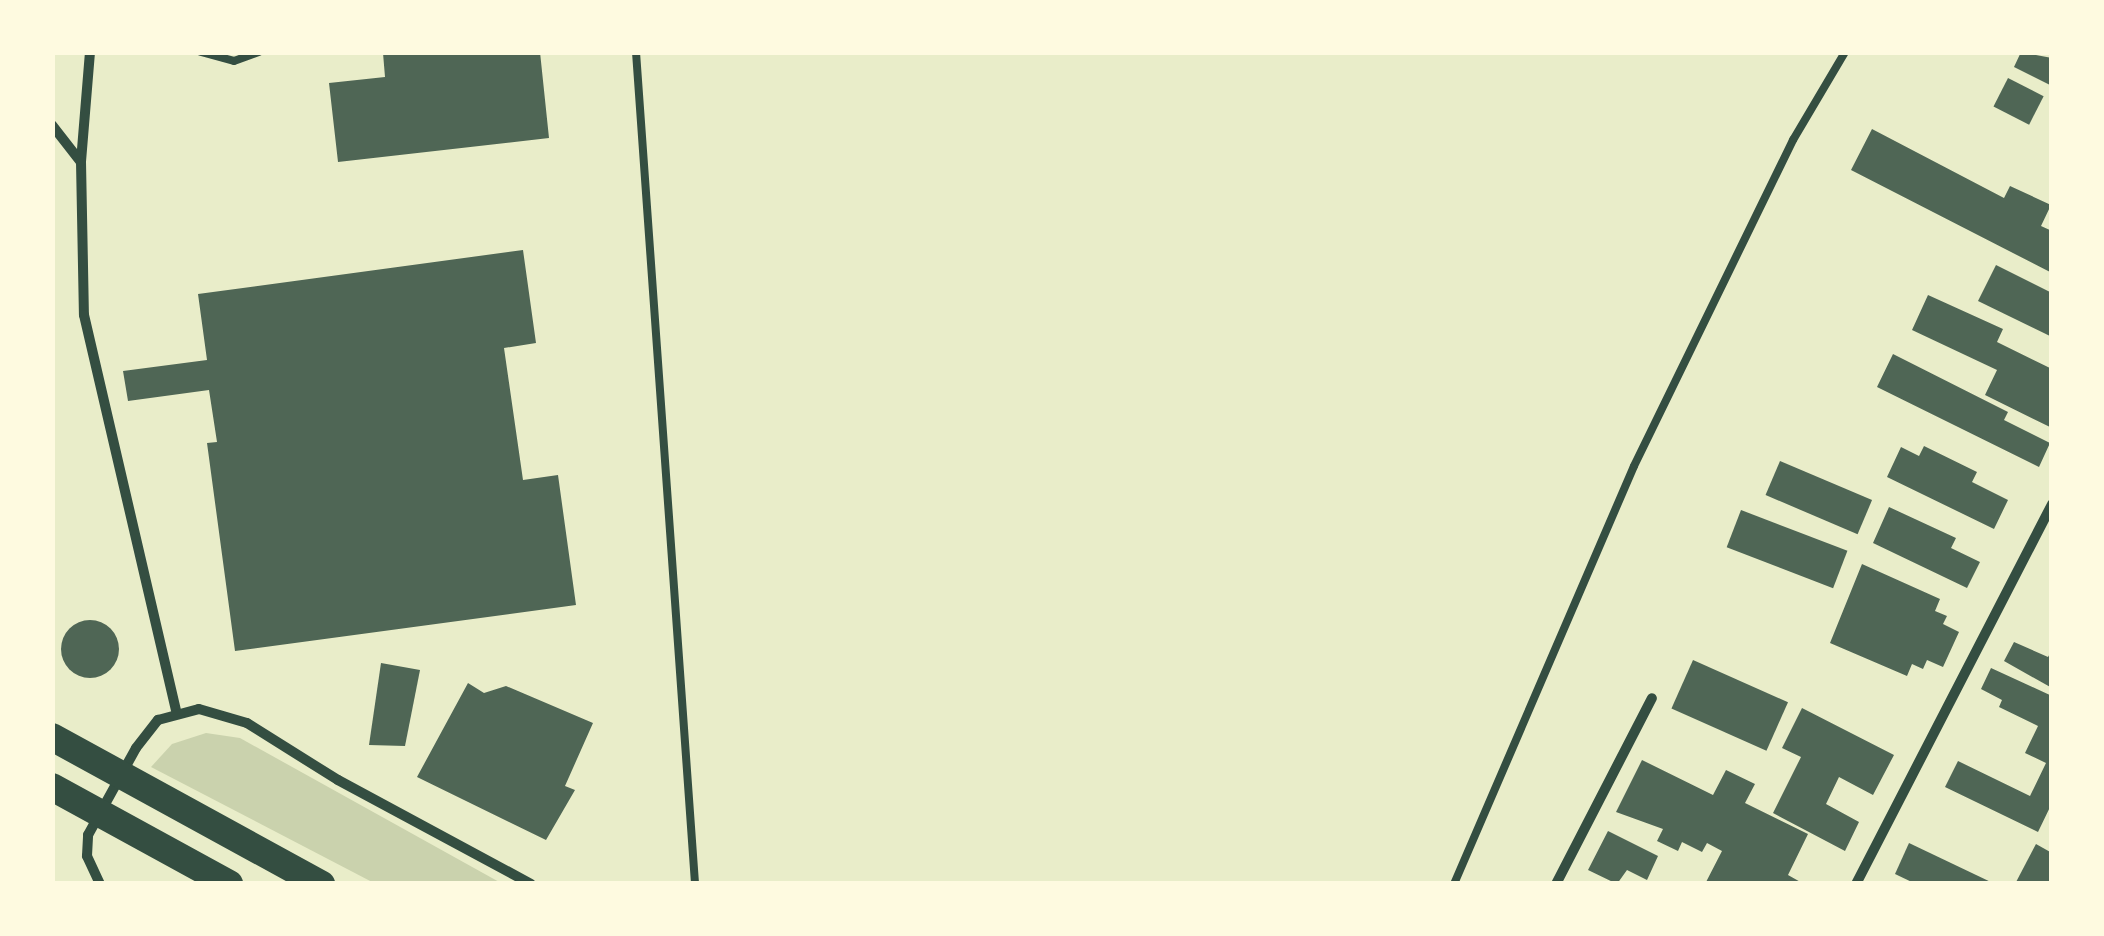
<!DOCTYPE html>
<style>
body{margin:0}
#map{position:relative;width:2104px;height:936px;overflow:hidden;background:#e9edc9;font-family:Lato,sans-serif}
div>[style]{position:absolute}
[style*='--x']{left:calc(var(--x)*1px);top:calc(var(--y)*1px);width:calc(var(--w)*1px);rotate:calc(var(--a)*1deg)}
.green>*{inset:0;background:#cad2ad}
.building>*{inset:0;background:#4f6655;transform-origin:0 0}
.round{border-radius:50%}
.service>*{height:8px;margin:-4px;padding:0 4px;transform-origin:4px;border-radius:4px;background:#344e41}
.minor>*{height:10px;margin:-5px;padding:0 5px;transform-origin:5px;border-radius:5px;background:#344e41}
.trunk>*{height:28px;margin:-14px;padding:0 14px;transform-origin:14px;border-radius:14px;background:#344e41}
span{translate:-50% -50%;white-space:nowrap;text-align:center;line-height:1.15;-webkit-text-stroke:10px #fefae0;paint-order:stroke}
.frame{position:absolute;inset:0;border:55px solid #fefae0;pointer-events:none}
</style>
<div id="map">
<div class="green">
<i style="clip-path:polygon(206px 733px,240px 738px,501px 883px,374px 883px,151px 767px,172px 744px)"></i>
</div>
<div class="building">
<i style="clip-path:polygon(540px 52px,549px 138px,338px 162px,329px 83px,385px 77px,383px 53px)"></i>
<i style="clip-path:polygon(2021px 52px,2052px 58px,2052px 86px,2014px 67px)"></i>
<i style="left:2008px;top:78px;width:40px;height:32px;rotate:27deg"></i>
<i style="clip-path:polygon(1872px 129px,2004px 198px,2010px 186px,2051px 205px,2041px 226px,2052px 231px,2052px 273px,1851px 170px)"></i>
<i style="clip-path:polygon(523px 250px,536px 343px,504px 348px,523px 480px,558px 475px,576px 605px,235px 651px,207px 443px,217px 442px,209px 390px,128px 401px,123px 371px,207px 360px,198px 294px)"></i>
<i style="clip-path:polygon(1996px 265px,2052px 293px,2052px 337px,1978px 301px)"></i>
<i style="clip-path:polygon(1928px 295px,2003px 329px,1997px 342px,2052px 369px,2052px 428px,1985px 395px,1997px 370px,1912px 330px)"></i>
<i style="clip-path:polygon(1893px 354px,2008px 412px,2004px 420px,2050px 443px,2039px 467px,1877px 387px)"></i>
<i style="clip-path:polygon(1924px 446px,1977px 472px,1972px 482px,2008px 500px,1994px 529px,1887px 477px,1901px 447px,1919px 456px)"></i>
<i style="left:1780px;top:461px;width:100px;height:37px;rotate:23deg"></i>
<i style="clip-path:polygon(1889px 507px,1956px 538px,1951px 548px,1980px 562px,1967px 588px,1873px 543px)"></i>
<i style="left:1741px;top:510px;width:114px;height:40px;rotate:21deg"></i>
<i style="clip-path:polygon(1862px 564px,1940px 599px,1935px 611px,1947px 616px,1943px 624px,1959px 632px,1943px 667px,1927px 660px,1923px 669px,1912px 664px,1907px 676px,1830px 643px)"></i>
<i class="round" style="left:61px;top:620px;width:58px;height:58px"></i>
<i style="clip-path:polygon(2014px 642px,2048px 657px,2052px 650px,2052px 688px,2004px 661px)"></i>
<i style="left:1693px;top:660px;width:104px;height:53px;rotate:24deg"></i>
<i style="clip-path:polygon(381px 663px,420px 670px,405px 746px,369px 745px)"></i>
<i style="clip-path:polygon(1991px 668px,2052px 696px,2052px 803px,2038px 832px,1945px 787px,1958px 761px,2030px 796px,2046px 763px,2025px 753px,2038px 726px,1999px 707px,2002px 700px,1981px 689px)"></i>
<i style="clip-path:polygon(468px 683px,484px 693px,506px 686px,593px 723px,565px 786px,575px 790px,546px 840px,417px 777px)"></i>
<i style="clip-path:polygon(1802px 708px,1894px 755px,1873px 795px,1839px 777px,1826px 804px,1859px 822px,1845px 851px,1773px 813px,1801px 757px,1782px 748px)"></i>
<i style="clip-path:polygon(1642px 760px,1713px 795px,1726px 770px,1755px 784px,1745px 803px,1808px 834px,1788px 875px,1804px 884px,1705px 884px,1722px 851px,1707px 843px,1702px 852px,1682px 842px,1678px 851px,1657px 841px,1663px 829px,1616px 812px)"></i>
<i style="clip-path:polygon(1608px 831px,1658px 856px,1647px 880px,1627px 870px,1617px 884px,1588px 870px)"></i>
<i style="clip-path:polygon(1909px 843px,1995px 884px,1916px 884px,1895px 874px)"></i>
<i style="clip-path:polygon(2036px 844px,2052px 853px,2052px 884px,2015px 884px)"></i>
</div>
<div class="service">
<i style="--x:201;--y:52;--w:34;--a:15"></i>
<i style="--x:234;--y:61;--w:27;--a:-20"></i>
<i style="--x:636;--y:52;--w:834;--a:85.94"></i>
<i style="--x:1454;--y:884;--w:455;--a:-66.7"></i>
<i style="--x:1634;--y:466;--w:363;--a:-64"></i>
<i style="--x:1793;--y:140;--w:102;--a:-59.4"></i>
</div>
<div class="minor">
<i style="--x:90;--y:52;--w:110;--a:94.7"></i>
<i style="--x:81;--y:162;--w:153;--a:88.9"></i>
<i style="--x:84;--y:315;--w:407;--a:76.9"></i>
<i style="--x:52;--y:125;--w:46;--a:52.1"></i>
<i style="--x:100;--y:884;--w:31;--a:-115"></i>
<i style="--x:87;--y:856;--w:21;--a:-87"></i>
<i style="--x:88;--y:835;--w:99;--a:-61.1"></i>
<i style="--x:136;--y:748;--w:36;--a:-52"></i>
<i style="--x:158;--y:720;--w:42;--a:-15"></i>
<i style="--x:199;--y:709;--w:50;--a:16.3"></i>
<i style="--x:247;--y:723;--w:107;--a:32.1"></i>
<i style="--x:338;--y:780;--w:219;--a:28.3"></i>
<i style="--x:1556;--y:884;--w:209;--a:-62.7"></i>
<i style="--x:1856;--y:884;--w:428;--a:-62.7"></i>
</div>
<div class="trunk">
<i style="--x:52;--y:737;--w:307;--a:28.7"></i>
<i style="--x:52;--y:787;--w:202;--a:28.7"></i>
</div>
<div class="frame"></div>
</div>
